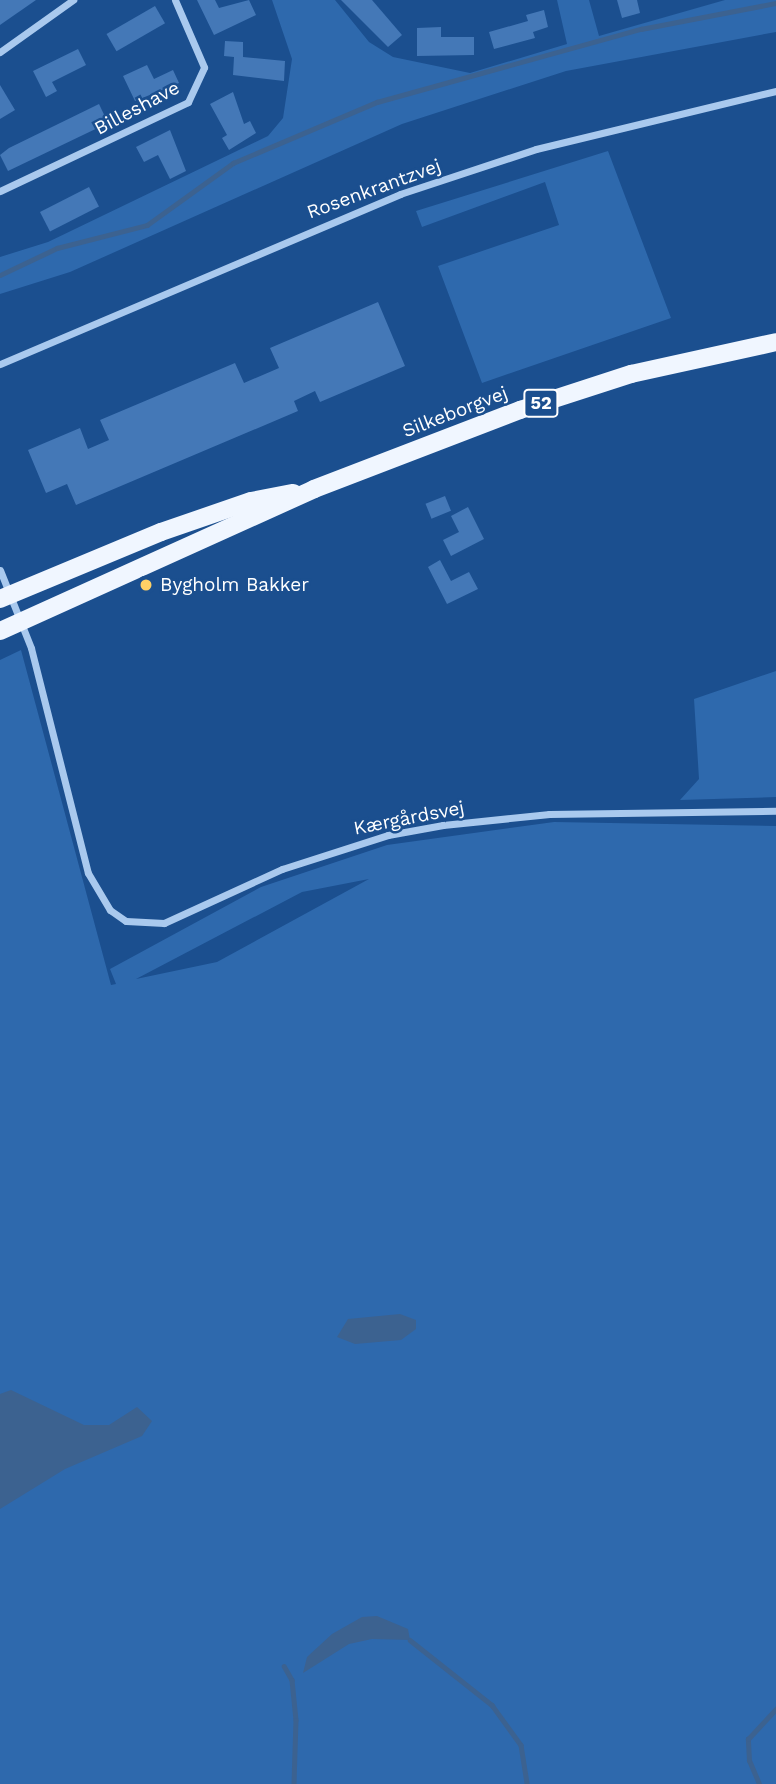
<!DOCTYPE html>
<meta charset="utf-8">
<style>
body{margin:0}
#map{position:relative;width:776px;height:1784px;overflow:hidden;background:#1b4f8f;font-family:"Work Sans",sans-serif}
div>[style]{position:absolute}
[style*='--x']{left:calc(var(--x)*1px);top:calc(var(--y)*1px);width:calc(var(--w)*1px);rotate:calc(var(--a)*1deg)}
.green>*{inset:0;background:#2e69ad}
.water>*{inset:0;background:#3c6290}
.stream>*{height:4.5px;margin:-2.25px;padding:0 2.25px;transform-origin:2.25px;border-radius:2.25px;background:#3c6290}
.building>*{inset:0;background:#4478b7;transform-origin:0 0}
.street>*{height:7px;margin:-3.5px;padding:0 3.5px;transform-origin:3.5px;border-radius:3.5px;background:#a9c9ee}
.primary>*{height:18px;margin:-9px;padding:0 9px;transform-origin:9px;border-radius:9px;background:#f0f6ff}
.dots>*{width:19px;height:19px;translate:-50% -50%;box-sizing:border-box;border:4px solid #1b4f8f;border-radius:50%}
span{translate:-50% -50%;white-space:nowrap;text-align:center;line-height:1.15;-webkit-text-stroke:5px #1b4f8f;paint-order:stroke}
.shield-label span{padding:2px 5px;background:#1b4f8f;border:2px solid;border-radius:5px;-webkit-text-stroke-width:0}
.shield-label{font-size:18px;color:#fff;font-weight:700}
.street-label{font-size:19px;color:#fff}
.poi-label{font-size:19px;color:#fff}
.left{translate:0 -50%;text-align:left}
</style>
<div id="map">
<div class="green">
<i style="clip-path:polygon(272px 0,335px 0,369px 42px,393px 57px,470px 73px,567px 44px,557px 0,589px 0,599px 36px,725px 0,776px 0,776px 32px,566px 71px,402px 124px,70px 272px,0 294px,0 257px,48px 242px,268px 136px,283px 118px,292px 59px)"></i>
<i style="clip-path:polygon(608px 151px,671px 318px,482px 383px,438px 266px,559px 225px,545px 182px,422px 227px,416px 211px)"></i>
<i style="clip-path:polygon(evenodd,21px 650px,111px 985px,116px 984px,110px 969px,261px 887px,387px 845px,554px 822px,776px 826px,776px 1784px,0 1784px,0 660px,21px 650px,369px 879px,217px 962px,136px 979px,302px 892px,369px 879px)"></i>
<i style="clip-path:polygon(776px 671px,776px 797px,680px 800px,699px 779px,694px 699px)"></i>
</div>
<div class="water">
<i style="clip-path:polygon(400px 1314px,416px 1320px,416px 1329px,401px 1340px,355px 1344px,337px 1337px,348px 1319px)"></i>
<i style="clip-path:polygon(11px 1390px,84px 1425px,109px 1425px,137px 1407px,152px 1421px,142px 1436px,65px 1469px,0 1509px,0 1394px)"></i>
<i style="clip-path:polygon(377px 1616px,408px 1629px,410px 1640px,372px 1639px,349px 1644px,303px 1673px,307px 1657px,332px 1634px,362px 1617px)"></i>
</div>
<div class="stream">
<i style="--x:0;--y:275;--w:63;--a:-25.3"></i>
<i style="--x:57;--y:248;--w:93;--a:-14.3"></i>
<i style="--x:147;--y:225;--w:106;--a:-35.8"></i>
<i style="--x:233;--y:163;--w:156;--a:-23"></i>
<i style="--x:377;--y:102;--w:274;--a:-15.5"></i>
<i style="--x:641;--y:29;--w:137;--a:-10.9"></i>
<i style="--x:410;--y:1640;--w:105;--a:38.4"></i>
<i style="--x:492;--y:1705;--w:49;--a:54.1"></i>
<i style="--x:521;--y:1745;--w:39;--a:81"></i>
<i style="--x:284;--y:1666;--w:16;--a:60"></i>
<i style="--x:292;--y:1680;--w:40;--a:84.3"></i>
<i style="--x:296;--y:1720;--w:64;--a:91.8"></i>
<i style="--x:759;--y:1784;--w:25;--a:-113"></i>
<i style="--x:749;--y:1761;--w:22;--a:-93"></i>
<i style="--x:748;--y:1739;--w:41;--a:-47"></i>
</div>
<div class="building">
<i style="clip-path:polygon(0 0,36px 0,0 25px)"></i>
<i style="clip-path:polygon(197px 0,215px 0,219px 8px,249px 0,256px 15px,214px 35px)"></i>
<i style="clip-path:polygon(341px 0,372px 0,402px 35px,388px 47px)"></i>
<i style="clip-path:polygon(617px 0,637px 0,640px 13px,622px 18px)"></i>
<i style="left:155px;top:6px;width:20px;height:56px;rotate:60deg"></i>
<i style="clip-path:polygon(544px 10px,548px 27px,533px 32px,535px 38px,494px 49px,489px 32px,528px 21px,526px 15px)"></i>
<i style="clip-path:polygon(441px 27px,441px 37px,474px 37px,474px 55px,417px 56px,417px 28px)"></i>
<i style="clip-path:polygon(225px 41px,243px 42px,243px 57px,285px 61px,284px 81px,233px 75px,234px 57px,224px 56px)"></i>
<i style="clip-path:polygon(78px 49px,86px 65px,52px 82px,57px 91px,46px 97px,33px 71px)"></i>
<i style="clip-path:polygon(147px 65px,154px 79px,173px 70px,179px 83px,135px 101px,123px 76px)"></i>
<i style="clip-path:polygon(0 85px,15px 110px,0 119px)"></i>
<i style="clip-path:polygon(233px 92px,244px 124px,250px 121px,256px 133px,229px 150px,222px 138px,227px 135px,210px 104px)"></i>
<i style="clip-path:polygon(99px 104px,108px 123px,8px 171px,0 155px,9px 148px)"></i>
<i style="clip-path:polygon(170px 130px,186px 171px,170px 179px,158px 155px,144px 162px,136px 147px)"></i>
<i style="left:89px;top:187px;width:22px;height:55px;rotate:63deg"></i>
<i style="clip-path:polygon(378px 302px,405px 366px,320px 402px,315px 391px,294px 401px,298px 411px,76px 505px,67px 484px,46px 493px,28px 450px,80px 428px,88px 449px,109px 440px,100px 420px,235px 363px,244px 383px,279px 368px,270px 348px)"></i>
<i style="left:445px;top:496px;width:16px;height:21px;rotate:68deg"></i>
<i style="clip-path:polygon(468px 507px,484px 539px,451px 556px,443px 540px,459px 532px,451px 516px)"></i>
<i style="clip-path:polygon(440px 560px,451px 581px,469px 572px,478px 589px,447px 604px,428px 567px)"></i>
</div>
<div class="street">
<i style="--x:0;--y:52;--w:90;--a:-35.5"></i>
<i style="--x:0;--y:191;--w:208;--a:-25.3"></i>
<i style="--x:188;--y:102;--w:38;--a:-65"></i>
<i style="--x:204;--y:67;--w:73;--a:-113.4"></i>
<i style="--x:0;--y:364;--w:435;--a:-23"></i>
<i style="--x:400;--y:194;--w:143;--a:-18.3"></i>
<i style="--x:536;--y:149;--w:247;--a:-13.6"></i>
<i style="--x:0;--y:570;--w:84;--a:68.3"></i>
<i style="--x:31;--y:648;--w:232;--a:75.8"></i>
<i style="--x:88;--y:873;--w:43;--a:59.3"></i>
<i style="--x:110;--y:910;--w:19;--a:35"></i>
<i style="--x:126;--y:921;--w:38;--a:3"></i>
<i style="--x:164;--y:923;--w:130;--a:-24.6"></i>
<i style="--x:282;--y:869;--w:111;--a:-17.8"></i>
<i style="--x:388;--y:835;--w:56;--a:-10.3"></i>
<i style="--x:443;--y:825;--w:107;--a:-5.9"></i>
<i style="--x:549;--y:814;--w:227;--a:-0.8"></i>
</div>
<div class="primary">
<i style="--x:0;--y:599;--w:174;--a:-22.6"></i>
<i style="--x:161;--y:532;--w:95;--a:-19"></i>
<i style="--x:251;--y:501;--w:43;--a:-10.8"></i>
<i style="--x:0;--y:631;--w:345;--a:-24.3"></i>
<i style="--x:314;--y:489;--w:221;--a:-21"></i>
<i style="--x:520;--y:410;--w:117;--a:-18"></i>
<i style="--x:631;--y:374;--w:148;--a:-12.4"></i>
</div>
<div class="dots">
<i style="left:146px;top:585px;background:#ffd166"></i>
</div>
<div class="shield-label">
<span style="left:541px;top:403px">52</span>
</div>
<div class="street-label">
<span style="left:137px;top:108px;rotate:-28deg">Billeshave</span>
<span style="left:374px;top:189px;rotate:-20deg">Rosenkrantzvej</span>
<span style="left:455px;top:412px;rotate:-21deg">Silkeborgvej</span>
<span style="left:409px;top:818px;rotate:-11deg">Kærgårdsvej</span>
</div>
<div class="poi-label">
<span class="left" style="left:160px;top:585px">Bygholm Bakker</span>
</div>
</div>
